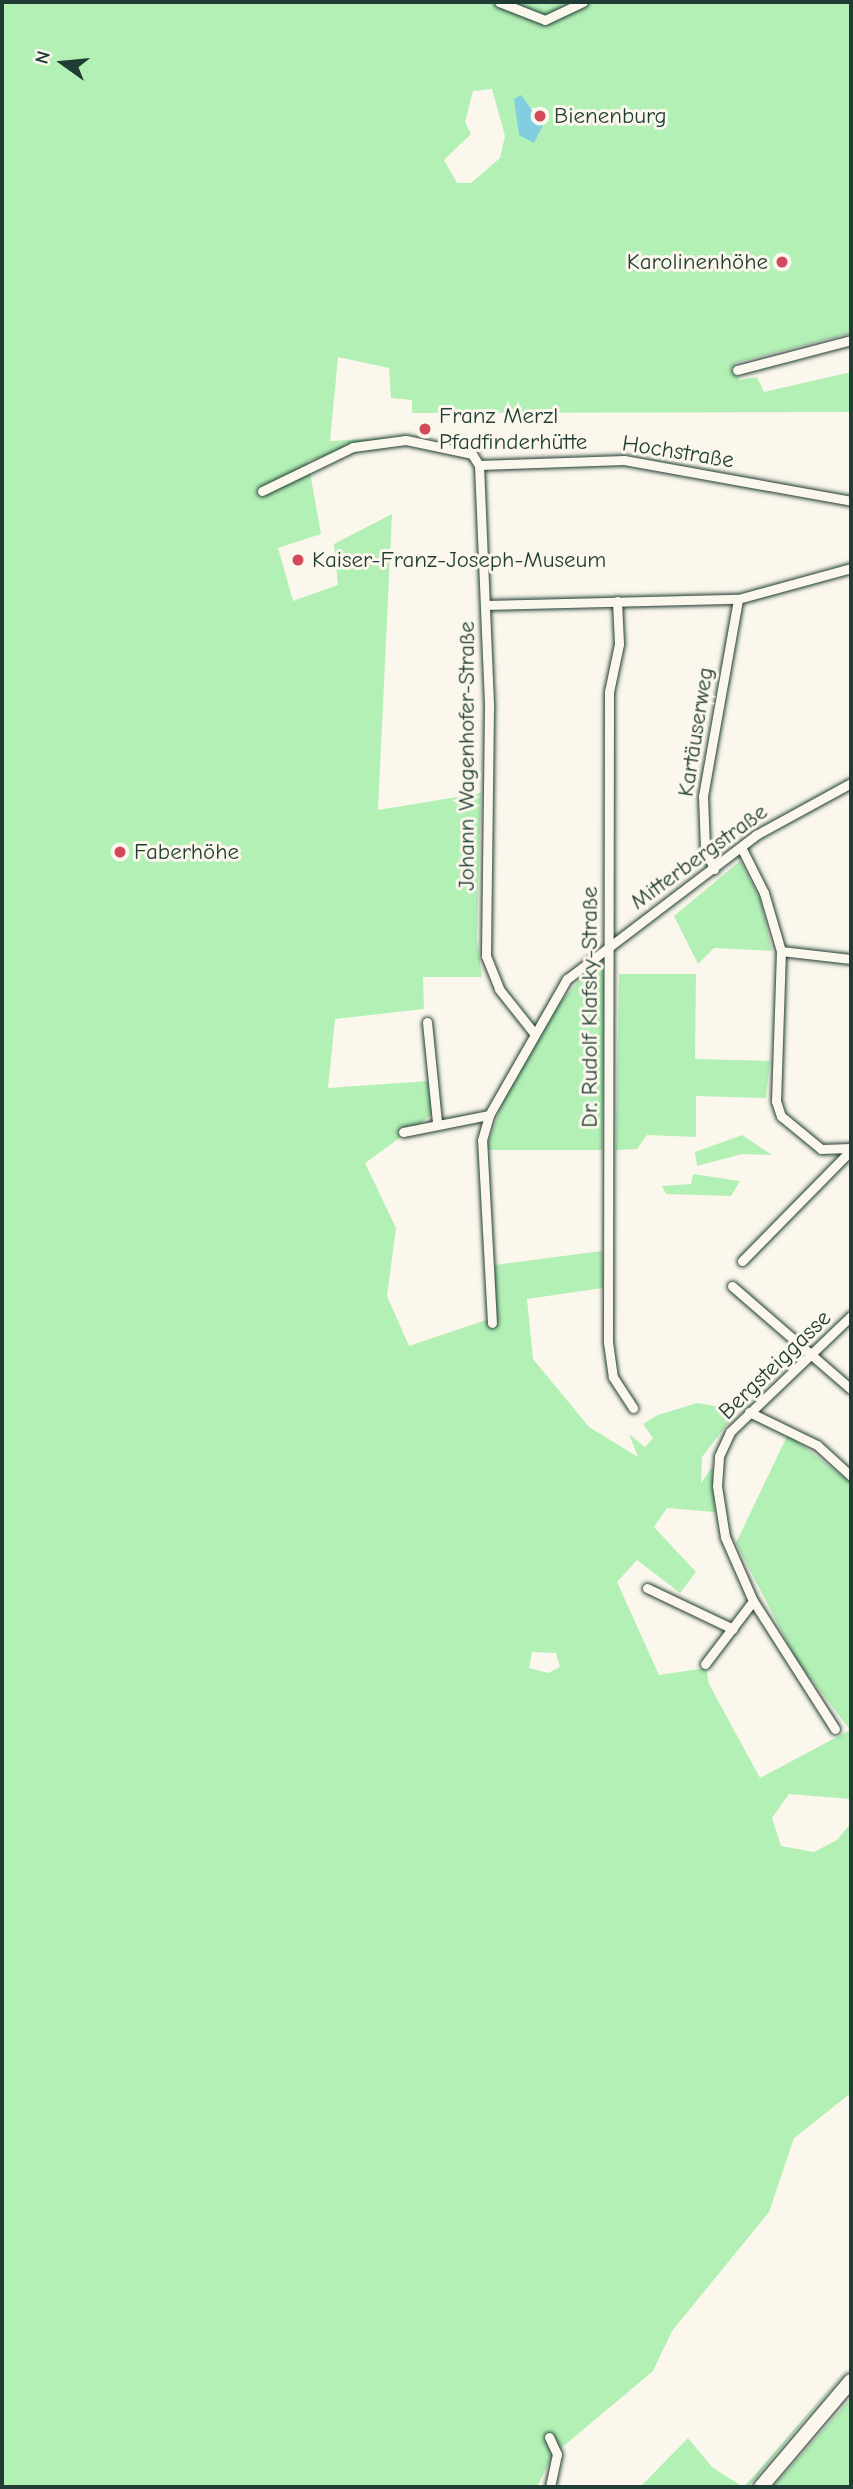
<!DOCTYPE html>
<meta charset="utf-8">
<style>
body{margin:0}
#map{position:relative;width:853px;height:2489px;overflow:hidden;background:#fbf7ec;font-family:"Comic Neue",sans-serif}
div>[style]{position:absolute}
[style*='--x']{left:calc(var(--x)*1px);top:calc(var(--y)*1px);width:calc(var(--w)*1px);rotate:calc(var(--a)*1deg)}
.green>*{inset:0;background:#b3f0b6}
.water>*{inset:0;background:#80cede}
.roads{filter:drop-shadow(0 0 2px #1f3d34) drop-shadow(0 0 2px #1f3d34)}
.minor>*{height:9px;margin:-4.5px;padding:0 4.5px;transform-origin:4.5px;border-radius:4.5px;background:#fbf7ec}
.primary>*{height:14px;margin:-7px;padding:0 7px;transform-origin:7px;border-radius:7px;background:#fbf7ec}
.dots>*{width:19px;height:19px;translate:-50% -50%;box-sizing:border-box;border:4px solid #fbf7ec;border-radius:50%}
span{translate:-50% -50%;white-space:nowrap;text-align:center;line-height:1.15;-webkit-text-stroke:6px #fbf7ec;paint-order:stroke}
.poi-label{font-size:23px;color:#1f3d34}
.left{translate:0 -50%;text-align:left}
.right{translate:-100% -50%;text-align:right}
.street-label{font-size:23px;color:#1f3d34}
.frame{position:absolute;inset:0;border:4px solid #1f3d34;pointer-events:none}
.north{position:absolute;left:28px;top:28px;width:70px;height:70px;-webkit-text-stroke:5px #fbf7ec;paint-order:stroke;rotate:285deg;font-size:19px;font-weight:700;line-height:28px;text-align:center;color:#1f3d34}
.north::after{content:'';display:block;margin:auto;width:24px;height:32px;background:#1f3d34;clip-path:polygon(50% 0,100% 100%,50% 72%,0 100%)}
</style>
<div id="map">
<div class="green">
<i style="clip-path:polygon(evenodd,2px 2px,851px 2px,851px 333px,735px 363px,739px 380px,757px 377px,764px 392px,851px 372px,851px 412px,412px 413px,412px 400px,391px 398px,389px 368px,338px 357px,330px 441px,389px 438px,308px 461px,321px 534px,278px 548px,293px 601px,338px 585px,334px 544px,392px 514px,378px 810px,481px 793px,477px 939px,482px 977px,423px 977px,424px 1009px,335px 1019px,328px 1088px,428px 1081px,433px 1114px,365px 1163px,396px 1228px,387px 1296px,409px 1346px,495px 1317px,495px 1265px,602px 1251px,603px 1288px,527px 1299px,533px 1359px,589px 1427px,638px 1457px,629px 1434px,645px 1447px,653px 1438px,643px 1424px,658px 1415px,697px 1403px,738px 1410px,702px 1457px,701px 1483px,712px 1467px,715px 1512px,667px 1508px,654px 1527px,696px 1572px,680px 1593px,637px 1560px,617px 1582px,659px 1675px,706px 1668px,709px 1684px,760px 1778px,850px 1730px,796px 1659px,736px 1543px,788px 1434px,851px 1483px,851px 1805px,850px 1799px,789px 1794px,772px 1818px,781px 1846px,814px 1852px,837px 1840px,851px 1823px,851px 2093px,794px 2138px,769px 2212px,672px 2331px,653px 2371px,553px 2455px,537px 2487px,2px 2487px,2px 2px,492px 89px,505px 136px,500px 158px,471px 183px,457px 183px,444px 160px,471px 134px,465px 122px,473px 91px,492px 89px,2px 2px,518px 108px,535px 108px,543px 125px,517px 123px,518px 108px,2px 2px,532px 1652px,556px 1653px,560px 1667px,548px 1673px,529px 1668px,532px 1652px)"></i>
<i style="clip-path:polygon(740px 861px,760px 899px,772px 951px,714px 948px,698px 964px,674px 916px)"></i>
<i style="clip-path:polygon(599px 957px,606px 960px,602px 1150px,486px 1150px,505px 1094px,555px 1009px)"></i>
<i style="clip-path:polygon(619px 974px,696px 974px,695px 1059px,770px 1061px,766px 1098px,696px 1096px,696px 1137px,647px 1135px,637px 1149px,616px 1150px)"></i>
<i style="clip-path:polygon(742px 1135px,772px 1155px,742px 1154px,697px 1166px,695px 1152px)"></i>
<i style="clip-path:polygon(693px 1174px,740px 1181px,731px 1196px,666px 1194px,662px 1186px,691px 1184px)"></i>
<i style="clip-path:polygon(851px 2364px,748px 2487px,743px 2487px,753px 2477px)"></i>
<i style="clip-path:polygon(851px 2398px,851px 2487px,773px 2487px)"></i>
<i style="clip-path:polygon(688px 2438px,712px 2467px,740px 2485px,640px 2487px)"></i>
</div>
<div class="water">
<i style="clip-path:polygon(521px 95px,543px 125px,534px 143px,519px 135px,514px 99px)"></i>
</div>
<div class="roads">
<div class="minor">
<i style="--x:499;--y:2;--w:49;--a:21.4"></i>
<i style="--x:545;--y:20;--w:42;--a:-25.3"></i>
<i style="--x:737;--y:370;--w:118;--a:-14.7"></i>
<i style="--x:479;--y:465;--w:243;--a:87.6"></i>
<i style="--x:489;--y:708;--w:248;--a:90.7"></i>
<i style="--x:486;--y:956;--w:35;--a:68"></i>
<i style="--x:499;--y:989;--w:56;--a:51.5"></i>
<i style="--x:262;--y:491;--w:101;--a:-25.8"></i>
<i style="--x:353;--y:447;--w:53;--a:-7.5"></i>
<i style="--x:406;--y:440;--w:67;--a:12"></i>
<i style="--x:472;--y:454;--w:13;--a:58"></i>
<i style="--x:479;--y:465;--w:145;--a:-2"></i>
<i style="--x:624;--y:460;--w:231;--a:10.2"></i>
<i style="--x:617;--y:601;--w:43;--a:87.3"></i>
<i style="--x:619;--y:644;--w:49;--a:101.8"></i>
<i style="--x:609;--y:692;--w:650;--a:90.09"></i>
<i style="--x:608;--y:1342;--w:35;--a:82"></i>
<i style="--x:613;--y:1377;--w:37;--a:57"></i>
<i style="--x:485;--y:605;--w:253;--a:-1.4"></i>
<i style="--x:738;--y:599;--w:117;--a:-15.3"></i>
<i style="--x:742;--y:849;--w:49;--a:63.4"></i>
<i style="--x:764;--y:893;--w:60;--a:73.7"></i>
<i style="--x:781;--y:951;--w:150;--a:91.9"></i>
<i style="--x:776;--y:1101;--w:16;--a:72"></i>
<i style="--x:781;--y:1116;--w:52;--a:39.5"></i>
<i style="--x:821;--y:1149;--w:30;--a:-2"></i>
<i style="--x:714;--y:869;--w:23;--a:-113"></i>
<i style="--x:705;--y:848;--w:52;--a:-92.2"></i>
<i style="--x:703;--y:796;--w:200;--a:-79.9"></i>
<i style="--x:781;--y:951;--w:70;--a:6.5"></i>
<i style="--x:427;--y:1022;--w:100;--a:84.3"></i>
<i style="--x:403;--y:1132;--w:88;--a:-11.2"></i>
<i style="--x:742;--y:1261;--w:156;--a:-45.5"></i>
<i style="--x:732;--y:1286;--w:157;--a:40.9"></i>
<i style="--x:492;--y:1323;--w:183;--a:-93.1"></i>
<i style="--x:482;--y:1140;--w:26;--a:-74"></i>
<i style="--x:489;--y:1115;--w:157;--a:-60.2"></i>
<i style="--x:567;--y:979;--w:238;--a:-37.3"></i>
<i style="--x:756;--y:835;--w:108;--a:-28.7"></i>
<i style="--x:749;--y:1412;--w:76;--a:25.9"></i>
<i style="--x:817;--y:1445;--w:46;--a:42.4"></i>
<i style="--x:647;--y:1588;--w:95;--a:25.5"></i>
<i style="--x:705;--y:1664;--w:79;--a:-52.7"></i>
<i style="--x:835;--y:1729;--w:152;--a:-122.6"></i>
<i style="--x:753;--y:1601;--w:70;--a:-113.6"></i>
<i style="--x:725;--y:1537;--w:52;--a:-98.9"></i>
<i style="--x:717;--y:1486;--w:30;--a:-86"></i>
<i style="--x:719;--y:1456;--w:26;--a:-65"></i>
<i style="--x:730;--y:1432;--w:168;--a:-43.8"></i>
<i style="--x:549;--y:2437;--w:19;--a:65"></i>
<i style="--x:557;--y:2454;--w:34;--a:102"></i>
</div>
<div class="primary">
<i style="--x:761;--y:2487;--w:139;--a:-49.7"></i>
</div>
</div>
<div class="dots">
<i style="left:540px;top:116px;background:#d1495b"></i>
<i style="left:782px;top:262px;background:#d1495b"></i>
<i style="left:425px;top:429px;background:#d1495b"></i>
<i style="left:298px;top:560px;background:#d1495b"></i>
<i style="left:120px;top:852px;background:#d1495b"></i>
</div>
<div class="poi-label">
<span class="left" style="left:554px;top:116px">Bienenburg</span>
<span class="right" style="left:768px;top:262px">Karolinenhöhe</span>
<span class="left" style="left:439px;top:429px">Franz Merzl<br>Pfadfinderhütte</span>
<span class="left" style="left:312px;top:560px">Kaiser-Franz-Joseph-Museum</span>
<span class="left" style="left:134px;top:852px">Faberhöhe</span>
</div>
<div class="street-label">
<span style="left:678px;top:452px;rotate:9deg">Hochstraße</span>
<span style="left:696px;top:732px;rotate:-81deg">Kartäuserweg</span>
<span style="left:467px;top:756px;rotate:-90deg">Johann Wagenhofer-Straße</span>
<span style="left:699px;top:857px;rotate:-36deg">Mitterbergstraße</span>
<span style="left:590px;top:1007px;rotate:-90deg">Dr. Rudolf Klafsky-Straße</span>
<span style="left:775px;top:1365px;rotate:-44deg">Bergsteiggasse</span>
</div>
<div class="frame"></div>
<div class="north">N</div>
</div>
